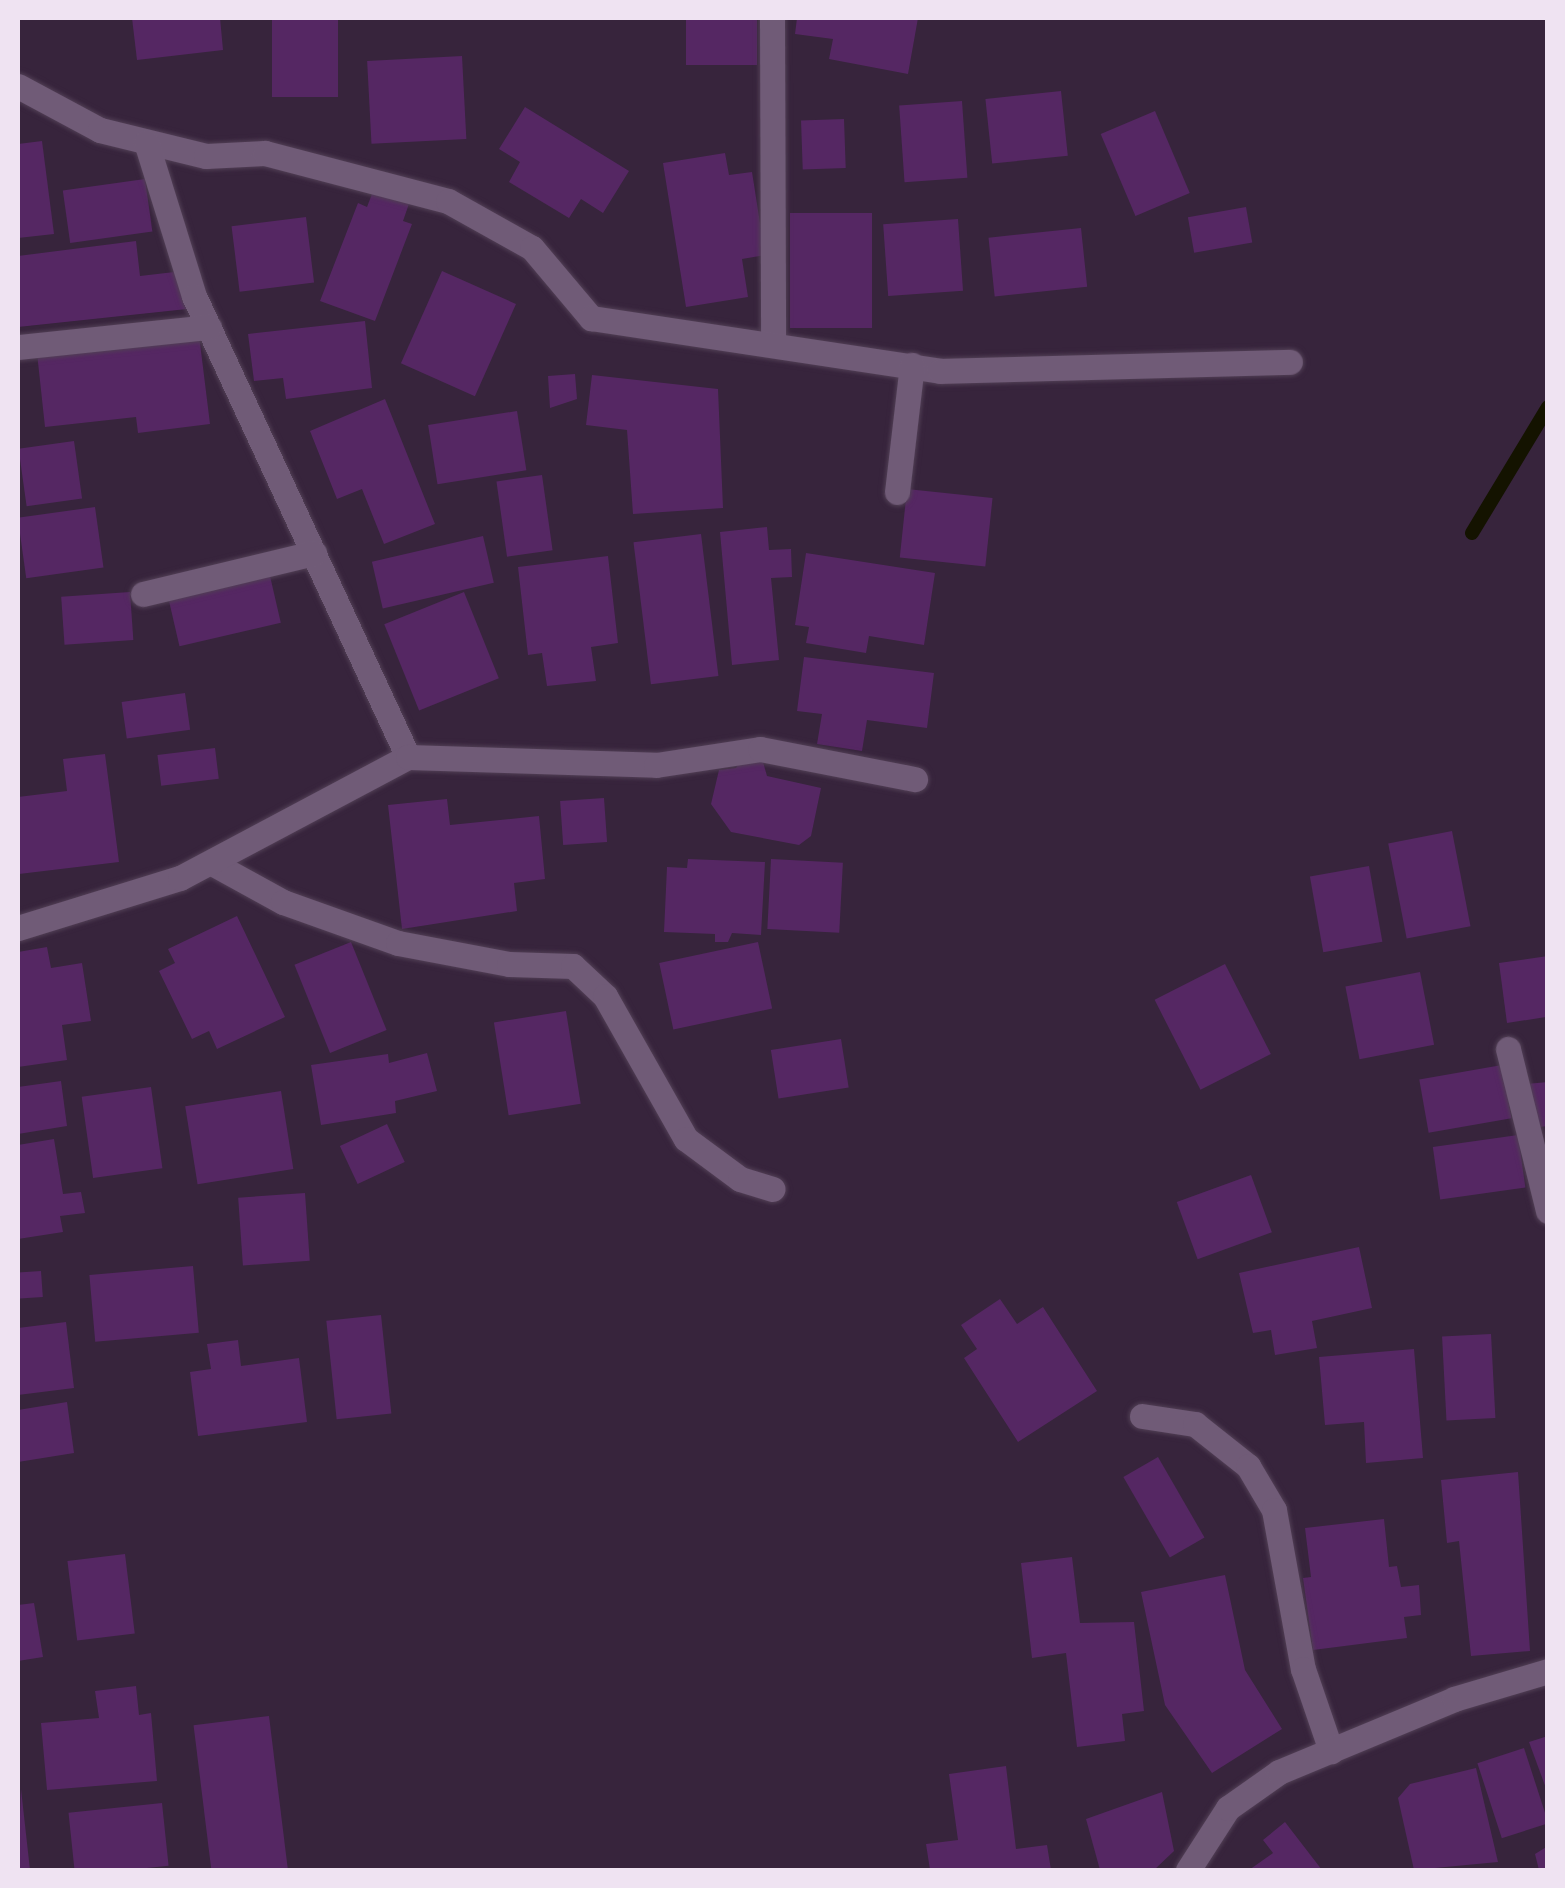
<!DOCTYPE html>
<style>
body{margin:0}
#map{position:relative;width:1565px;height:1888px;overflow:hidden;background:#37243c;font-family:"Fira Sans Condensed",sans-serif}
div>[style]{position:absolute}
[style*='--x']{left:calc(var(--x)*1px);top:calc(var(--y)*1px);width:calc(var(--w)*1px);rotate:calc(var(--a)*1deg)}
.stream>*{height:14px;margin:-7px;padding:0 7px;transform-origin:7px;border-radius:7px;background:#141300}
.building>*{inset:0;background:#552763;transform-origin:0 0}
.roads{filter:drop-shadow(0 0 2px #513f55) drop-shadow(0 0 2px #513f55)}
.street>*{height:25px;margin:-12.5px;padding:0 12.5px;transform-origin:12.5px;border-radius:12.5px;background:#705b77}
span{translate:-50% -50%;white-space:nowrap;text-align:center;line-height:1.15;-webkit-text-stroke:8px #37243c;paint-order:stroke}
.frame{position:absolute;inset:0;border:20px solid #efe3f2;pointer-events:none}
</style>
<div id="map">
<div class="stream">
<i style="--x:1472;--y:533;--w:147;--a:-58.9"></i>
</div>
<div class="building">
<i style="clip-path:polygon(132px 18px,220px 18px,223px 50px,137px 60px)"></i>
<i style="left:272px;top:18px;width:66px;height:79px"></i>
<i style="left:686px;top:18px;width:71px;height:47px"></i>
<i style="clip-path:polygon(797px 18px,918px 18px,908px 74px,829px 59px,833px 39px,795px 34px)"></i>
<i style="left:462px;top:56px;width:83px;height:95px;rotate:87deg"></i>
<i style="left:1061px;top:91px;width:65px;height:76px;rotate:84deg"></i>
<i style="left:962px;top:101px;width:77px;height:63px;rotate:86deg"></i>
<i style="clip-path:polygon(525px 107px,629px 171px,603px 213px,581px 199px,569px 218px,509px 182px,520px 162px,499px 149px)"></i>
<i style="left:1155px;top:111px;width:89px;height:59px;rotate:67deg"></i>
<i style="left:844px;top:119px;width:49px;height:43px;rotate:88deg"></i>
<i style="clip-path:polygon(42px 141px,54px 234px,18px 238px,18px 144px)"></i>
<i style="clip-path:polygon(725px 153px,729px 175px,752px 172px,765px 255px,742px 259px,748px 297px,686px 307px,663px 163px)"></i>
<i style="left:145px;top:179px;width:53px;height:83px;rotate:82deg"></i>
<i style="clip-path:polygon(375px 186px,411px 198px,403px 221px,412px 224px,375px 321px,320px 301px,358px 203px,367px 207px)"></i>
<i style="left:1246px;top:207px;width:36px;height:59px;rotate:80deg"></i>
<i style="left:790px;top:213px;width:82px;height:115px"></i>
<i style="left:306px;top:217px;width:66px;height:75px;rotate:83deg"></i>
<i style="left:958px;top:219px;width:72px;height:75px;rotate:86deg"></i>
<i style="left:1081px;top:228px;width:59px;height:93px;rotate:84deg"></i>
<i style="clip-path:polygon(136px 241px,140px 276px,183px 271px,187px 309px,18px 327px,18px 256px)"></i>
<i style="left:442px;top:271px;width:81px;height:101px;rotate:24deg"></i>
<i style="clip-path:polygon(365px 321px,372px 388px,286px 399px,283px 378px,254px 381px,248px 334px)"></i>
<i style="clip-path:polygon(199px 335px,210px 424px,138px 433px,136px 417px,45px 427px,37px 353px)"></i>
<i style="clip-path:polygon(575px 374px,577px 399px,550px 408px,548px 376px)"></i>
<i style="clip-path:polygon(592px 375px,718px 389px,723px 508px,633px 514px,627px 430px,586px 425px)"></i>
<i style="clip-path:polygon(385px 399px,435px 524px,384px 544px,362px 489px,337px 499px,310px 431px)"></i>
<i style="left:517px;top:411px;width:60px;height:90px;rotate:81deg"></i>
<i style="left:74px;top:441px;width:58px;height:56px;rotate:82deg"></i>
<i style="left:542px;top:475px;width:76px;height:46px;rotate:82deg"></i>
<i style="left:907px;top:489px;width:86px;height:69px;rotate:6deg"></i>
<i style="left:95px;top:507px;width:61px;height:78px;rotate:82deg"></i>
<i style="clip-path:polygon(767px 527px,769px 550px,791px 549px,792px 577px,771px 578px,779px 660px,732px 665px,720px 532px)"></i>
<i style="left:701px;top:534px;width:143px;height:68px;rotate:83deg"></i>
<i style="left:483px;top:536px;width:48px;height:114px;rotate:77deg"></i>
<i style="clip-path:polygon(806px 553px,935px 573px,924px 645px,869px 636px,866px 653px,806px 643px,809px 627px,795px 625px)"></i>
<i style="clip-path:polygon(608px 556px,618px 643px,591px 647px,596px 681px,547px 686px,542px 653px,528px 655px,518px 567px)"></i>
<i style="left:270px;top:576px;width:48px;height:104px;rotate:77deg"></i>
<i style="left:130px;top:592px;width:48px;height:69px;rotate:86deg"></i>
<i style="left:464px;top:592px;width:93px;height:86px;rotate:68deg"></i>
<i style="clip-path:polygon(804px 657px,934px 673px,927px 728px,867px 720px,862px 751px,817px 744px,822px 714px,797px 711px)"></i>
<i style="left:185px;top:693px;width:37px;height:64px;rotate:82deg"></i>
<i style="left:215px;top:748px;width:31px;height:58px;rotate:83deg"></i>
<i style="clip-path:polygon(105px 754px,119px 862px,19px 874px,18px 797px,67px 791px,63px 759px)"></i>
<i style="clip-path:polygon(742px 759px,763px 762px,767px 776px,821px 788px,811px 836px,799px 845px,731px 832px,711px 804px,719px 770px,736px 768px)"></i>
<i style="left:604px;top:798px;width:44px;height:44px;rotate:86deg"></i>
<i style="clip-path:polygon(447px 799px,450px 825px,539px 816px,545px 879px,514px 883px,517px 911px,402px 929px,388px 805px)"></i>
<i style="left:1452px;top:831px;width:97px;height:65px;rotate:79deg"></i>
<i style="clip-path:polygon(688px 859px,765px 862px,761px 935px,732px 933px,728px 942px,715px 942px,715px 934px,664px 932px,667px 867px,687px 868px)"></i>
<i style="left:771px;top:859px;width:72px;height:70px;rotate:3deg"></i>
<i style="left:1369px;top:866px;width:77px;height:60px;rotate:80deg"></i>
<i style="clip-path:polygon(237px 916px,285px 1017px,217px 1049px,209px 1031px,192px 1039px,159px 971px,175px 963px,168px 949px)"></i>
<i style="left:351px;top:942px;width:95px;height:61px;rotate:68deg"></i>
<i style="left:758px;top:942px;width:68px;height:101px;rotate:78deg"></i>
<i style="clip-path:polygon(47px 947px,51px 968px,82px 963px,91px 1021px,62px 1025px,67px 1060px,18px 1067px,18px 952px)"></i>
<i style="clip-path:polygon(1548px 956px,1546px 1017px,1507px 1023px,1499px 963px)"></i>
<i style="left:1225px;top:964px;width:101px;height:79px;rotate:63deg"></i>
<i style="left:1420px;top:972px;width:74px;height:76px;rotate:79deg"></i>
<i style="left:566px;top:1011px;width:94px;height:73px;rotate:81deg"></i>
<i style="left:841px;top:1039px;width:49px;height:71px;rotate:81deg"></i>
<i style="clip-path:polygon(427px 1053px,437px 1091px,395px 1101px,396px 1113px,321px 1125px,311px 1065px,388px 1054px,389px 1063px)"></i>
<i style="left:1502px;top:1065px;width:54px;height:84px;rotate:80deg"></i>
<i style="clip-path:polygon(61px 1081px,67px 1126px,18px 1134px,18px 1087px)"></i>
<i style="clip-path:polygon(1548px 1082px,1548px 1126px,1531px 1128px,1526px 1084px)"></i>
<i style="left:151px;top:1087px;width:82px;height:70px;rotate:82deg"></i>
<i style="left:281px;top:1091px;width:79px;height:97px;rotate:81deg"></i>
<i style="left:387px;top:1124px;width:42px;height:52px;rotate:65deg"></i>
<i style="left:1518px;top:1135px;width:53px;height:86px;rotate:82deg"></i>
<i style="clip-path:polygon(54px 1139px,63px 1194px,81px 1192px,85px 1213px,60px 1216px,63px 1232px,18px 1239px,18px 1145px)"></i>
<i style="left:1251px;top:1175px;width:61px;height:79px;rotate:70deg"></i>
<i style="left:305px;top:1193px;width:68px;height:67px;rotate:86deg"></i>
<i style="clip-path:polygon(1359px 1247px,1372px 1308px,1312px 1321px,1317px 1348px,1275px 1355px,1271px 1330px,1253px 1333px,1239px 1273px)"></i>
<i style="left:193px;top:1266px;width:67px;height:104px;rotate:85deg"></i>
<i style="left:41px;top:1271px;width:26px;height:23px;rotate:86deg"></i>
<i style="clip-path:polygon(1000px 1299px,1017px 1324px,1043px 1307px,1097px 1391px,1018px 1442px,964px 1358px,977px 1349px,961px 1325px)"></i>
<i style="left:381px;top:1315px;width:99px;height:55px;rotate:84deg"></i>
<i style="clip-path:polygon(66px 1322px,74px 1388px,18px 1395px,18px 1328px)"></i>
<i style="left:1491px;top:1334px;width:84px;height:49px;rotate:87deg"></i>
<i style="clip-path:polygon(238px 1340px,241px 1366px,299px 1358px,307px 1422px,198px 1436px,190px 1372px,211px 1369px,207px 1344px)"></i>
<i style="clip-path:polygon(1414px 1349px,1423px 1458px,1366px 1463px,1364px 1422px,1325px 1425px,1319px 1357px)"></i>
<i style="clip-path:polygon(67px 1402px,74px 1453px,18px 1462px,18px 1410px)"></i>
<i style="left:1158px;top:1457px;width:93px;height:40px;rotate:60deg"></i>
<i style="clip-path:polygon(1518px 1472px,1530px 1651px,1471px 1656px,1459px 1541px,1447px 1543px,1441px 1480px)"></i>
<i style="clip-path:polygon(1384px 1519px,1389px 1567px,1397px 1566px,1401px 1587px,1419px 1585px,1421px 1615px,1404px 1617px,1407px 1638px,1313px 1650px,1303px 1578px,1311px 1577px,1305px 1528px)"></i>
<i style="left:125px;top:1554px;width:80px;height:58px;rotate:83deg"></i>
<i style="clip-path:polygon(1072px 1557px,1080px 1623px,1134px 1622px,1144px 1711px,1122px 1714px,1125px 1741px,1077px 1747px,1066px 1653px,1032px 1658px,1021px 1563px)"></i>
<i style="clip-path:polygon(1225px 1575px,1245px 1670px,1282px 1729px,1212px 1773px,1165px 1705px,1141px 1592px)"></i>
<i style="clip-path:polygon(34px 1603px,43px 1657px,18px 1661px,18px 1605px)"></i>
<i style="clip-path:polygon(136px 1686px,139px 1715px,151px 1713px,157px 1781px,47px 1790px,41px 1723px,99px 1718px,95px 1691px)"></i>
<i style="left:269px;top:1716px;width:155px;height:76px;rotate:83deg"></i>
<i style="clip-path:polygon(1548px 1736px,1548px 1791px,1547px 1791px,1529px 1742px)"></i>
<i style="left:1524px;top:1748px;width:79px;height:49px;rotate:72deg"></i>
<i style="clip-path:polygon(1006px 1766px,1016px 1849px,1047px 1845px,1051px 1870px,930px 1870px,926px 1844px,958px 1840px,949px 1774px)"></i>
<i style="clip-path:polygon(1476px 1768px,1498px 1862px,1414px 1870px,1398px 1798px,1410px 1784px)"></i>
<i style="clip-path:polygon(21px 1789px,30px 1870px,18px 1870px)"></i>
<i style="clip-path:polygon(1162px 1792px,1174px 1851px,1154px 1870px,1100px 1870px,1086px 1819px)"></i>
<i style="left:162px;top:1803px;width:63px;height:94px;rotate:84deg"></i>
<i style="clip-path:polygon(1285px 1822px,1322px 1870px,1249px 1870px,1273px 1853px,1263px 1840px)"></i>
<i style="clip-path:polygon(1548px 1846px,1548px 1870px,1539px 1870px,1535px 1854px)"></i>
</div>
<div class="roads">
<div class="street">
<i style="--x:772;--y:18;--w:326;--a:89.8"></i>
<i style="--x:18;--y:86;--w:93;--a:28.2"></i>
<i style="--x:100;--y:130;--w:109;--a:13.8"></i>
<i style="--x:206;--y:156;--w:59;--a:-2.9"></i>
<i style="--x:265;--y:153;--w:189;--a:14.7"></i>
<i style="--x:448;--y:201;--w:96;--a:29.2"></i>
<i style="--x:532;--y:248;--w:92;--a:49.9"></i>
<i style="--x:591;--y:318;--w:353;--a:8.6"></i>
<i style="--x:940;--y:371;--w:350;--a:-1.5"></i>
<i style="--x:146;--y:142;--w:161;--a:72.7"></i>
<i style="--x:194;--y:296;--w:508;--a:65.1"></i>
<i style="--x:18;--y:347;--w:192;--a:-6"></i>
<i style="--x:897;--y:492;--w:128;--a:-83.3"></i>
<i style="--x:143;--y:594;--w:176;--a:-13.5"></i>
<i style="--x:212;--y:863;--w:81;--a:28.8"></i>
<i style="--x:283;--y:902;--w:122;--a:19.6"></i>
<i style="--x:398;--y:943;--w:113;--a:10.7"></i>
<i style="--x:509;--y:964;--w:64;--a:1.8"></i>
<i style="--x:573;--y:966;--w:44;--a:43.2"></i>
<i style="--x:605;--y:996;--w:164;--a:60.5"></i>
<i style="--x:686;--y:1139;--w:67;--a:36.5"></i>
<i style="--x:740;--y:1179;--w:34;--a:17"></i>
<i style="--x:18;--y:928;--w:170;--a:-17.2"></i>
<i style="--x:180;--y:878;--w:258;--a:-28"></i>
<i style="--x:408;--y:757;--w:248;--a:1.8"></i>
<i style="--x:656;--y:765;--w:105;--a:-8.7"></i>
<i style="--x:760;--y:749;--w:158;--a:11"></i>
<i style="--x:1508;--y:1049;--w:167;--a:76.1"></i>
<i style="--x:1142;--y:1416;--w:54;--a:8.6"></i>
<i style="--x:1195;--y:1424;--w:68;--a:38.4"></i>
<i style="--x:1248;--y:1466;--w:51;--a:59.4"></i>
<i style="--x:1274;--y:1510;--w:162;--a:79.7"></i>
<i style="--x:1303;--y:1669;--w:87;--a:71.1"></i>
<i style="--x:1188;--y:1870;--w:74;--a:-57.2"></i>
<i style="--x:1228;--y:1808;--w:62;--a:-35.2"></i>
<i style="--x:1279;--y:1772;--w:190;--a:-22.6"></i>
<i style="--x:1454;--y:1699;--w:98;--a:-16.6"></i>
</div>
</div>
<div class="frame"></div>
</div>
